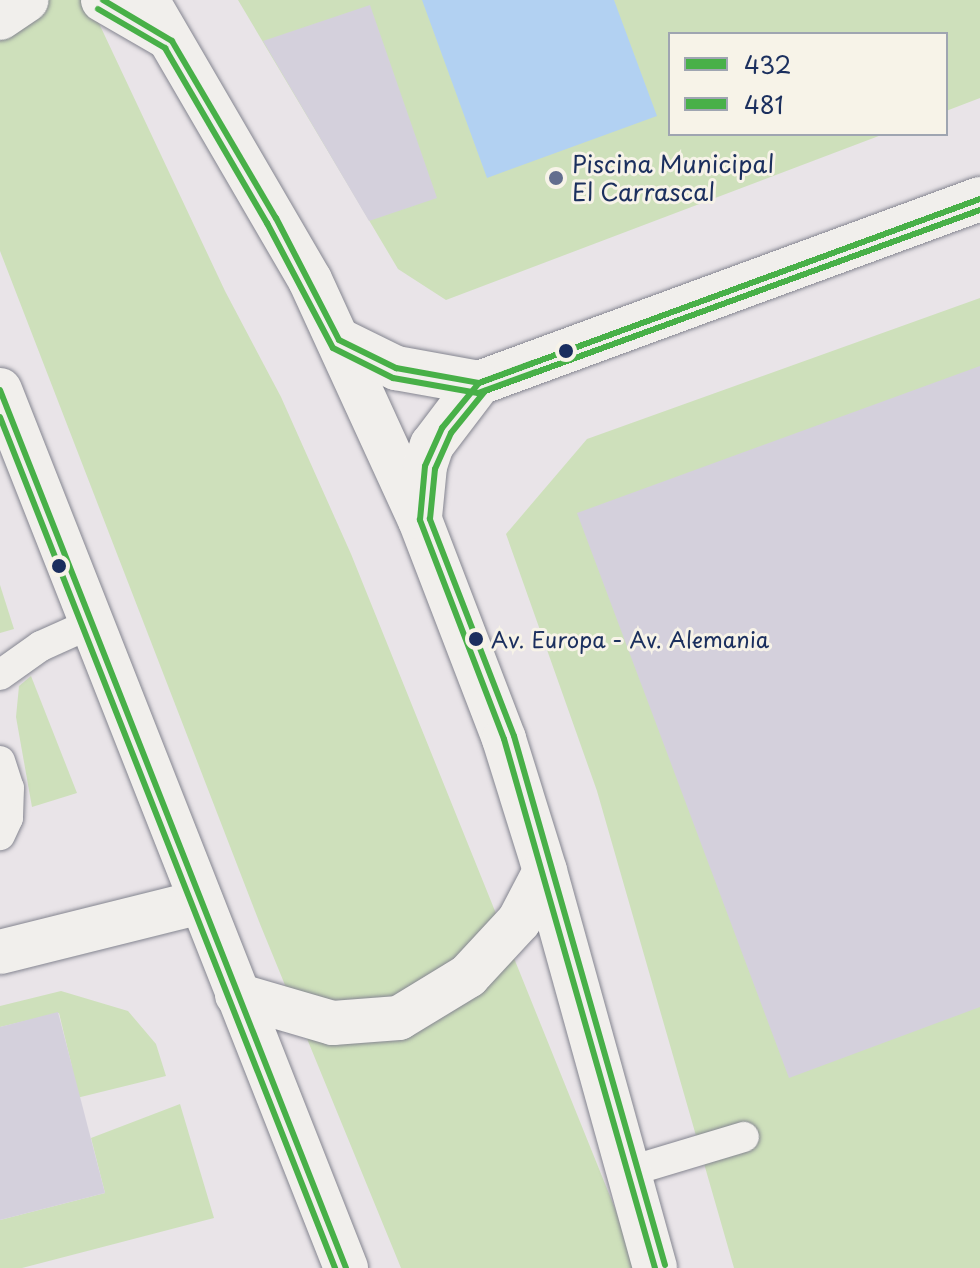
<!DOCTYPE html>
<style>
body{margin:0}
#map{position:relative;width:980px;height:1268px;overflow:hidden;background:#e9e4e8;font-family:"Playpen Sans",sans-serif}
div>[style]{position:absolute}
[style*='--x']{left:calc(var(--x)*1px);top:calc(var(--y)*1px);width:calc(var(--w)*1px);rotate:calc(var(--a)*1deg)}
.green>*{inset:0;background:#cee0bb}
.water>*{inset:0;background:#b2d1f2}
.building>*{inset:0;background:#d4d0dc}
.roads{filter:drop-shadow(0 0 2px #848590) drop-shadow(0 0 2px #848590)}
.lane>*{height:30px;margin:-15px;padding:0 15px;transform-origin:15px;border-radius:15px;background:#f1efec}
.street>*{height:44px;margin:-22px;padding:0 22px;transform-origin:22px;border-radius:22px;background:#f1efec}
.secondary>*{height:44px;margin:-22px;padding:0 22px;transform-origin:22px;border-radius:22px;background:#f1efec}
.bus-1>*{height:6px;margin:-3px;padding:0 3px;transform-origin:3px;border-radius:3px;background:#48b048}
.bus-2>*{height:6px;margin:-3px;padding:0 3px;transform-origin:3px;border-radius:3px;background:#48b048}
.dots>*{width:22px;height:22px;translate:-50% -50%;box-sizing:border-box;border:4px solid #f7f3e8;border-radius:50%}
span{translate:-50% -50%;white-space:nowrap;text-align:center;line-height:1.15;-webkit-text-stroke:6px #f7f3e8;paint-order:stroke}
.bus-label{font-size:22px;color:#1b2f5e}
.left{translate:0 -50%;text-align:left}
.poi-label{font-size:24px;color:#1b2f5e}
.legend{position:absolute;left:668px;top:32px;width:280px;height:104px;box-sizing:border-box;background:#f7f3e8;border:2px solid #9fa5b1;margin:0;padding:10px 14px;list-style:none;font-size:24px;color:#1b2f5e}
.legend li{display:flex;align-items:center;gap:16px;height:40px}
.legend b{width:40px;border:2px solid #9fa5b1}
</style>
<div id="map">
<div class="green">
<i style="clip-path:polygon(0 0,88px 0,225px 291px,281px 397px,351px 554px,639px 1268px,401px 1268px,260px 924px,0 251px)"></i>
<i style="clip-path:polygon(238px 0,980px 0,980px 98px,946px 111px,946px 34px,670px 34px,670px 134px,884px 134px,446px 300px,398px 269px)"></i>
<i style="clip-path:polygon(980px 298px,980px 1268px,734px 1268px,597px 791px,506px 534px,587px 439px)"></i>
<i style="clip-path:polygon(0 585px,14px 629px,0 633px)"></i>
<i style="clip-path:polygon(31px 676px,77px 793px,32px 807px,16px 717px,19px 686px)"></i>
<i style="clip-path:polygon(61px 991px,128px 1011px,156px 1044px,166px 1076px,36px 1108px,28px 1080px,72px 1067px,59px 1013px,0 1027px,0 1006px)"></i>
<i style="clip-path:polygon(180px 1104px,214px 1218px,22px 1268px,0 1268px,0 1220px,105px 1193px,91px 1138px)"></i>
</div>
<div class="water">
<i style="clip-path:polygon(422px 0,614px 0,657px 116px,487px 178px)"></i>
</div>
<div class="building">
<i style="clip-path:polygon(370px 5px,437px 198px,369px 221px,263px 41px)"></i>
<i style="clip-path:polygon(980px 366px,980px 1007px,789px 1078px,577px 513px)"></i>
<i style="clip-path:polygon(58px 1012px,105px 1193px,0 1220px,0 1027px)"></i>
</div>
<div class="roads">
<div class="lane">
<i style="--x:0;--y:675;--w:50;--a:-35.3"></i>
<i style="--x:41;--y:646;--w:54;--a:-24.2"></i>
<i style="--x:0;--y:761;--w:28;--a:72"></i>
<i style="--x:9;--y:788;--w:30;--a:92"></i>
<i style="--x:8;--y:818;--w:19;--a:115"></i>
<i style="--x:627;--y:1172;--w:122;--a:-16.7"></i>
</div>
<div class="street">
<i style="--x:479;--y:383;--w:534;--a:-20.17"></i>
<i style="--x:0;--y:952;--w:207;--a:-14"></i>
</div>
<div class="secondary">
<i style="--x:103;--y:0;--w:74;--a:30"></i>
<i style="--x:147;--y:0;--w:324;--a:59.8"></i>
<i style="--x:310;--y:280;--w:264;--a:65.4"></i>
<i style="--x:420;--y:520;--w:235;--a:69"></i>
<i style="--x:504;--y:739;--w:138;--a:72.7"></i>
<i style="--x:545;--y:871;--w:412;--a:74.5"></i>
<i style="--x:0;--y:18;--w:32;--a:-34"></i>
<i style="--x:339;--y:340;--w:64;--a:26.2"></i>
<i style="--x:396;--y:368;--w:84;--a:10.2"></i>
<i style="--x:0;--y:390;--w:944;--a:68.49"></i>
<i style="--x:420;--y:517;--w:51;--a:-84.4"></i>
<i style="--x:425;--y:466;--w:22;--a:-72"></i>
<i style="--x:432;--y:445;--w:78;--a:-52.8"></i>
<i style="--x:237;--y:995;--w:100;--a:16.3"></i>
<i style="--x:333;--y:1023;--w:66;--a:-4.3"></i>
<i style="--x:399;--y:1018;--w:81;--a:-31.3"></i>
<i style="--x:468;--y:976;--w:75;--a:-47.2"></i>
<i style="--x:519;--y:921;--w:56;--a:-62.5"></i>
</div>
</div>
<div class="bus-1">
<i style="--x:103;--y:0;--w:80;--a:30.7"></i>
<i style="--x:172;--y:41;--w:205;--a:59.6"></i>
<i style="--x:276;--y:218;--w:137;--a:62.7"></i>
<i style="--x:339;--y:340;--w:64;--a:26.2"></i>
<i style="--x:396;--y:368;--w:84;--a:10.2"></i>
<i style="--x:479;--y:383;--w:58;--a:-20.3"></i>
<i style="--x:0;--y:390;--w:944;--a:68.49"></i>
<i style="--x:655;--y:1268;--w:550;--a:-105.93"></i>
<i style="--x:504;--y:739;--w:235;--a:-111"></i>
<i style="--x:420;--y:520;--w:54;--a:-84.7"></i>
<i style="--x:425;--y:466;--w:42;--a:-65.9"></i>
<i style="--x:442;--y:428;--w:58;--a:-50.6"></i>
<i style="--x:479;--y:383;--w:534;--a:-20.17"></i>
</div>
<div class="bus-2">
<i style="--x:98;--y:9;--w:78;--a:30.2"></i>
<i style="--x:165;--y:48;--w:203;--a:59.8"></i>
<i style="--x:267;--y:223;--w:141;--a:62.2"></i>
<i style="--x:333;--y:348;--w:67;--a:26.6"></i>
<i style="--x:393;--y:378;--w:86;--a:10"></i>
<i style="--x:478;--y:393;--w:62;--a:-19.9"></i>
<i style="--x:0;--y:417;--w:915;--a:68.51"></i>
<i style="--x:665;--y:1265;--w:550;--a:-105.93"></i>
<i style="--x:514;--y:736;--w:233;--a:-111.2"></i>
<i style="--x:430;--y:519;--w:50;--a:-84.3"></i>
<i style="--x:435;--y:469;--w:39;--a:-66"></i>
<i style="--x:451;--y:433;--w:54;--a:-51"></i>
<i style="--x:485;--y:391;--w:527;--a:-20.09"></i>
</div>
<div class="dots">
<i style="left:556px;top:178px;background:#636e8e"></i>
<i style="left:566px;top:351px;background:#1b2f5e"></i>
<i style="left:59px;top:566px;background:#1b2f5e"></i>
<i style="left:476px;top:639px;background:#1b2f5e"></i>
</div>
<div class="bus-label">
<span class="left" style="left:491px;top:639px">Av. Europa - Av. Alemania</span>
</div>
<div class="poi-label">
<span class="left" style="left:572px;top:178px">Piscina Municipal<br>El Carrascal</span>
</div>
<ul class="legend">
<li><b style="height:10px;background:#48b048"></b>432</li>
<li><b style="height:10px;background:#48b048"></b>481</li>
</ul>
</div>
